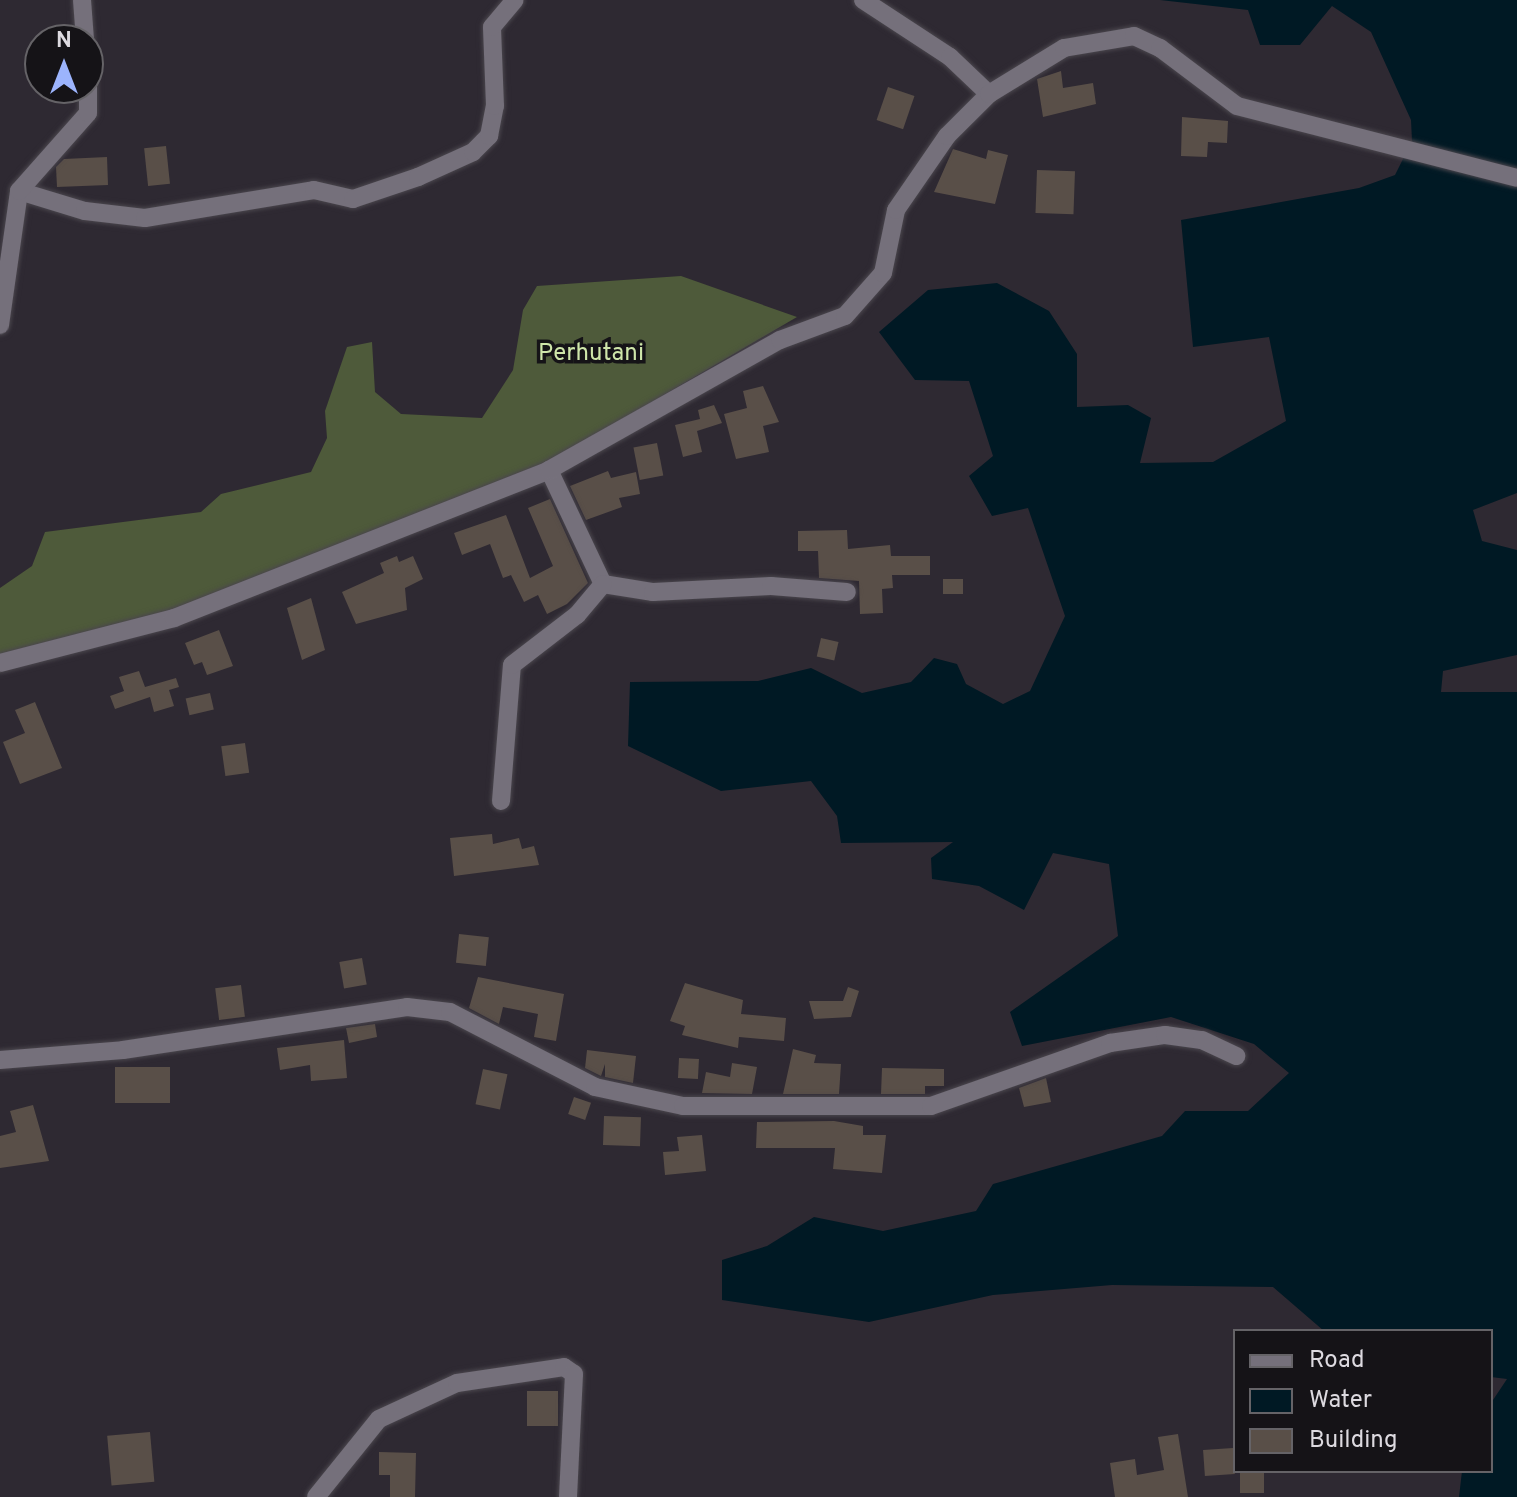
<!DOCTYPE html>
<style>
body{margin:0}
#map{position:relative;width:1517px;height:1497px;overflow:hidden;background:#2e2932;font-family:Overpass,sans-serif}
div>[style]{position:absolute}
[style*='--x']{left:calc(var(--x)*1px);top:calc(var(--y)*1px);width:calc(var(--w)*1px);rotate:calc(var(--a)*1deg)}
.forest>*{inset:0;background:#4e5a3a}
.water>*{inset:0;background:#001924}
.building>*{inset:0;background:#594f48;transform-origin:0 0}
.roads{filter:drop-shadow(0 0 2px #4a464d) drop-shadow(0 0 2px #4a464d)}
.minor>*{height:18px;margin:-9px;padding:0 9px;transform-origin:9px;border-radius:9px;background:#75707b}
span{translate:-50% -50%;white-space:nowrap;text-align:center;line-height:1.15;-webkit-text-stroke:7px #151317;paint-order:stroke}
.park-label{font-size:24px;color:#cfe6aa}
.legend{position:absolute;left:1233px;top:1329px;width:260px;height:144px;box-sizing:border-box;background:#151317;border:2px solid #656367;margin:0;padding:10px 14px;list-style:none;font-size:24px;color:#dddae0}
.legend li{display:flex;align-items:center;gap:16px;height:40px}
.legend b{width:40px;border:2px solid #656367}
.north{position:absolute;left:24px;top:24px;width:80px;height:80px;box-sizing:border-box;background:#151317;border:2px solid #656367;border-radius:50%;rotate:0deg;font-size:22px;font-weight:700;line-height:32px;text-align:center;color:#dddae0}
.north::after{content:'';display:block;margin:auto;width:28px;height:36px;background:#9cb4fd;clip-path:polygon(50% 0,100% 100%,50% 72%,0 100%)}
</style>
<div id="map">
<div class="forest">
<i style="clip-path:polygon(681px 276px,797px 317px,556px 458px,172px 612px,0 657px,0 588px,32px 566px,45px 532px,201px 512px,221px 494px,311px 472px,327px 438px,325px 411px,347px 347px,372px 342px,375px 392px,401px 414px,482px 418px,513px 370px,523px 310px,537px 286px)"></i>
</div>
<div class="water">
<i style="clip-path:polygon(1160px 0,1517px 0,1517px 493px,1473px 510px,1482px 541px,1517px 550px,1517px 655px,1443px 671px,1441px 692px,1517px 692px,1517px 1497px,1459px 1497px,1462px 1471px,1491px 1471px,1491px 1403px,1507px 1379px,1491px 1377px,1491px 1331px,1324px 1331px,1273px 1287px,1112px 1285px,993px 1295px,869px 1322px,722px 1300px,722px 1260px,767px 1246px,814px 1217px,883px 1231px,976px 1211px,993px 1184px,1162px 1136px,1185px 1111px,1248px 1111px,1289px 1073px,1254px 1044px,1171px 1017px,1022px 1046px,1010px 1012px,1118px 936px,1109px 864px,1053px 853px,1024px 910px,979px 886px,932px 879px,931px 858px,953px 842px,841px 843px,837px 816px,811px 781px,721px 791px,628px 746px,630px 682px,758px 681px,811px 668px,862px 693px,911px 682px,934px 658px,957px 664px,966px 684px,1003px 704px,1030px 691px,1065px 616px,1028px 508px,992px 516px,969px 476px,993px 456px,969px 381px,915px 380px,879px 332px,928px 290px,997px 283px,1049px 311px,1077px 354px,1077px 407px,1128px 405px,1151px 418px,1140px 463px,1213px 462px,1286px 421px,1269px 337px,1193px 347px,1181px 220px,1359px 188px,1395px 175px,1412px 141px,1411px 120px,1371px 32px,1332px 6px,1300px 45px,1260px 45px,1248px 10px)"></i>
</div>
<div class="building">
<i style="clip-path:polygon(1061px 71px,1063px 88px,1093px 83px,1096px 104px,1043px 117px,1037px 79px)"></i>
<i style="left:888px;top:87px;width:28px;height:35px;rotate:19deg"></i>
<i style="clip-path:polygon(1182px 117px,1228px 121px,1227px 143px,1208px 142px,1207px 157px,1181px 156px)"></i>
<i style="left:166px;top:146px;width:38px;height:22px;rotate:84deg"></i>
<i style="clip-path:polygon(953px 149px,986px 159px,988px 150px,1008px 155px,995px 204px,934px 192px)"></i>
<i style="clip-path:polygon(107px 157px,108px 185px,57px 187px,56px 167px,64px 159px)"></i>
<i style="left:1037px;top:170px;width:38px;height:43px;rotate:2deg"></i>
<i style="clip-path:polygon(763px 386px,779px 422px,763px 426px,769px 452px,736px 459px,724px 414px,747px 408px,743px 391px)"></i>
<i style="clip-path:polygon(714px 405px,722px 423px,697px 431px,702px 452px,683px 457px,675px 425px,700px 419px,698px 410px)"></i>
<i style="left:657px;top:443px;width:33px;height:24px;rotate:79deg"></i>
<i style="clip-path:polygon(608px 471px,611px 478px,636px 472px,640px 494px,619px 498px,622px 507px,586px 520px,570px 486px)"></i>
<i style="clip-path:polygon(550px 499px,588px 583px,567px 604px,547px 614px,538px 595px,524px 602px,511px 575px,503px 578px,490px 544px,462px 555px,454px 533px,506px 515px,530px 578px,553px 566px,528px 508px)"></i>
<i style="clip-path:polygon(847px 530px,848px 549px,890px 545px,891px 556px,930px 556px,930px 575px,892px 575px,893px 588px,882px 589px,883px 613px,860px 614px,859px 581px,819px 578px,818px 551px,798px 551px,798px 531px)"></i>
<i style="clip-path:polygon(397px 556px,399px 562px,413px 556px,423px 579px,405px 588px,407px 610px,356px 624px,342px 592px,384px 573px,380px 563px)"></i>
<i style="left:943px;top:579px;width:20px;height:15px"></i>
<i style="clip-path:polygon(311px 598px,325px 650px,302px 660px,287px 608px)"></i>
<i style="clip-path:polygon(219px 630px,233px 666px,207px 675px,202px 662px,194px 665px,185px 643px)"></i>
<i style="left:821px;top:638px;width:18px;height:19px;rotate:13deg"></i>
<i style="clip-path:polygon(139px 671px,145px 687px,176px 678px,179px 687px,169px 690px,174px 706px,154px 712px,150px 697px,115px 709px,110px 696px,124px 691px,119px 677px)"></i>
<i style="left:210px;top:693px;width:17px;height:25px;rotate:77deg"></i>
<i style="clip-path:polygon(35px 702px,62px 768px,20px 784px,3px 742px,25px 733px,15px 710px)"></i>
<i style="left:245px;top:743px;width:30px;height:24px;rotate:82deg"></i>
<i style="clip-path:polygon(492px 834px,493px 844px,519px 838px,522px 849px,534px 846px,539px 865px,454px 876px,450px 838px)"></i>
<i style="left:459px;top:934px;width:30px;height:29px;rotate:6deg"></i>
<i style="left:362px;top:958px;width:27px;height:23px;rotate:80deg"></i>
<i style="clip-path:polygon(478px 977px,564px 994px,556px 1041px,534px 1037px,538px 1014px,503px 1007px,499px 1024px,469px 1008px)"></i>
<i style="clip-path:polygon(685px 983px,743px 1000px,741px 1014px,786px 1018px,784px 1041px,739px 1037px,738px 1048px,682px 1035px,685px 1026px,670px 1021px)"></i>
<i style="left:241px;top:985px;width:32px;height:26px;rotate:83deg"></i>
<i style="clip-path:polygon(848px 987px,859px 991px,851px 1017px,814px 1019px,809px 1001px,843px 1001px)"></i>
<i style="clip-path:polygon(375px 1024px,377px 1037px,349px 1043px,346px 1028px)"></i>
<i style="clip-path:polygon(344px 1040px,347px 1078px,311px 1081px,310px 1065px,280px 1070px,277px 1048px)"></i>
<i style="clip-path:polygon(793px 1049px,816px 1055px,814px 1063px,841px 1064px,839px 1094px,783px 1094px)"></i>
<i style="clip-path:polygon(587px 1050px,636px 1056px,633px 1083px,605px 1077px,605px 1064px,601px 1076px,585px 1068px)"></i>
<i style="left:679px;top:1058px;width:20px;height:20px;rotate:3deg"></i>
<i style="clip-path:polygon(732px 1063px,757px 1067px,752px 1094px,702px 1093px,706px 1072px,730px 1077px)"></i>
<i style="left:170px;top:1067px;width:36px;height:55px;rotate:90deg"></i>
<i style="clip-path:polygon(882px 1068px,944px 1069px,944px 1086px,925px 1086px,925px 1094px,881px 1094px)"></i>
<i style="left:483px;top:1069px;width:25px;height:36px;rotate:12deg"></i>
<i style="clip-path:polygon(1046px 1078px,1051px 1102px,1024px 1107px,1019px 1088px)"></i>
<i style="left:574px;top:1097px;width:18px;height:18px;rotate:19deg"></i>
<i style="clip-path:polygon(33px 1105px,49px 1161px,0 1168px,0 1136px,16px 1132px,10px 1111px)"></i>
<i style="left:604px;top:1116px;width:37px;height:29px;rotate:2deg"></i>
<i style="clip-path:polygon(834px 1121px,863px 1126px,863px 1135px,886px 1135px,882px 1173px,833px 1169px,835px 1148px,756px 1148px,757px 1122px)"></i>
<i style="clip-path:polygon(702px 1135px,706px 1171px,665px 1175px,663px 1152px,679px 1151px,677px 1137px)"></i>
<i style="left:527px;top:1391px;width:31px;height:35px"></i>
<i style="left:150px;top:1432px;width:50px;height:43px;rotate:85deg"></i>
<i style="clip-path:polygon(1178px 1434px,1188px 1497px,1115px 1497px,1110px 1463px,1135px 1459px,1137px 1475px,1164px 1470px,1158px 1437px)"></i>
<i style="left:1233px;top:1448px;width:26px;height:30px;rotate:86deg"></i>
<i style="clip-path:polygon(379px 1452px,416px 1453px,415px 1497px,390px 1497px,390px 1475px,379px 1475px)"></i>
<i style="left:1240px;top:1471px;width:24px;height:22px"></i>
</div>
<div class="roads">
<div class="minor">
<i style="--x:82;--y:0;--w:40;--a:85.7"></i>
<i style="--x:863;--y:0;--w:104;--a:33.2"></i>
<i style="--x:950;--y:57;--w:54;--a:43.5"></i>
<i style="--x:19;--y:191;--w:69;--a:16.9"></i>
<i style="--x:85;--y:211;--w:60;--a:6.7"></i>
<i style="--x:145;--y:218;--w:171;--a:-9.4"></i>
<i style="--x:314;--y:190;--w:40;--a:13"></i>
<i style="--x:353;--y:199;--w:69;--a:-18.7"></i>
<i style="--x:418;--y:177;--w:60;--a:-24.4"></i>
<i style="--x:473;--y:152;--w:23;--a:-45"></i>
<i style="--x:489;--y:136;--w:31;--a:-79"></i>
<i style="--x:495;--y:106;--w:79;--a:-92.2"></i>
<i style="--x:492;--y:27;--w:35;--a:-50"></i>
<i style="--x:0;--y:325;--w:135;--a:-81.9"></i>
<i style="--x:19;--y:191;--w:104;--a:-48.5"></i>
<i style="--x:88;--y:113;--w:38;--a:-90"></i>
<i style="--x:549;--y:470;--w:126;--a:64.7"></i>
<i style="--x:603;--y:584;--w:51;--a:9.1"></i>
<i style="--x:653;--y:592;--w:118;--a:-2.9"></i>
<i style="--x:771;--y:586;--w:76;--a:4.5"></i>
<i style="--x:0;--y:663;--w:180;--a:-14.5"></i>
<i style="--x:174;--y:618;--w:403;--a:-21.5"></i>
<i style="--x:549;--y:470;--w:265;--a:-29.4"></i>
<i style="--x:780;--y:340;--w:69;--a:-20.3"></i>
<i style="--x:845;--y:316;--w:57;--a:-48.5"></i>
<i style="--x:883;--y:273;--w:64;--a:-78.3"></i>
<i style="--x:896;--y:210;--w:90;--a:-55.4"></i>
<i style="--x:947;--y:136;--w:59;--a:-45"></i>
<i style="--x:989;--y:94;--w:88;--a:-31.5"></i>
<i style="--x:1064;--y:48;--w:71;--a:-9.7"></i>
<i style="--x:1134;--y:36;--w:29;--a:25"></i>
<i style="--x:1160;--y:48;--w:96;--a:37"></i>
<i style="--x:1237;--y:106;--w:289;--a:14.4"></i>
<i style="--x:501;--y:801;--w:136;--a:-85.4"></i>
<i style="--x:512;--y:665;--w:82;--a:-37.6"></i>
<i style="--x:577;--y:615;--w:40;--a:-50"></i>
<i style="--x:0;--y:1060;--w:123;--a:-4.6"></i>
<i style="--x:123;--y:1050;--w:287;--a:-8.6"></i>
<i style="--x:407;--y:1007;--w:43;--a:6.6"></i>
<i style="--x:450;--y:1012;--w:163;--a:27.3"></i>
<i style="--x:595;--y:1087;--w:90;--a:12.2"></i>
<i style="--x:683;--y:1106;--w:248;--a:0"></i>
<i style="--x:931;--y:1106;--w:190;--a:-19.4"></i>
<i style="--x:1110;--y:1043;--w:56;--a:-8.3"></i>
<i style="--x:1165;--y:1035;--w:37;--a:8"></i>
<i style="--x:1202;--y:1040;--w:38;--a:25"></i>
<i style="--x:316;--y:1497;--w:100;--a:-51.1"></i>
<i style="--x:379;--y:1419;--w:86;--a:-24.8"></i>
<i style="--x:457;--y:1383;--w:108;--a:-8.5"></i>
<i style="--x:564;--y:1367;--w:12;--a:35"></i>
<i style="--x:574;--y:1374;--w:123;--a:92.8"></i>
</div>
</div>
<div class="park-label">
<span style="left:591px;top:355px">Perhutani</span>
</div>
<ul class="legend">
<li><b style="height:10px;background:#75707b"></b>Road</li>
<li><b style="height:22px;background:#001924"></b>Water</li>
<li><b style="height:22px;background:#594f48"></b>Building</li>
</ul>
<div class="north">N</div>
</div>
